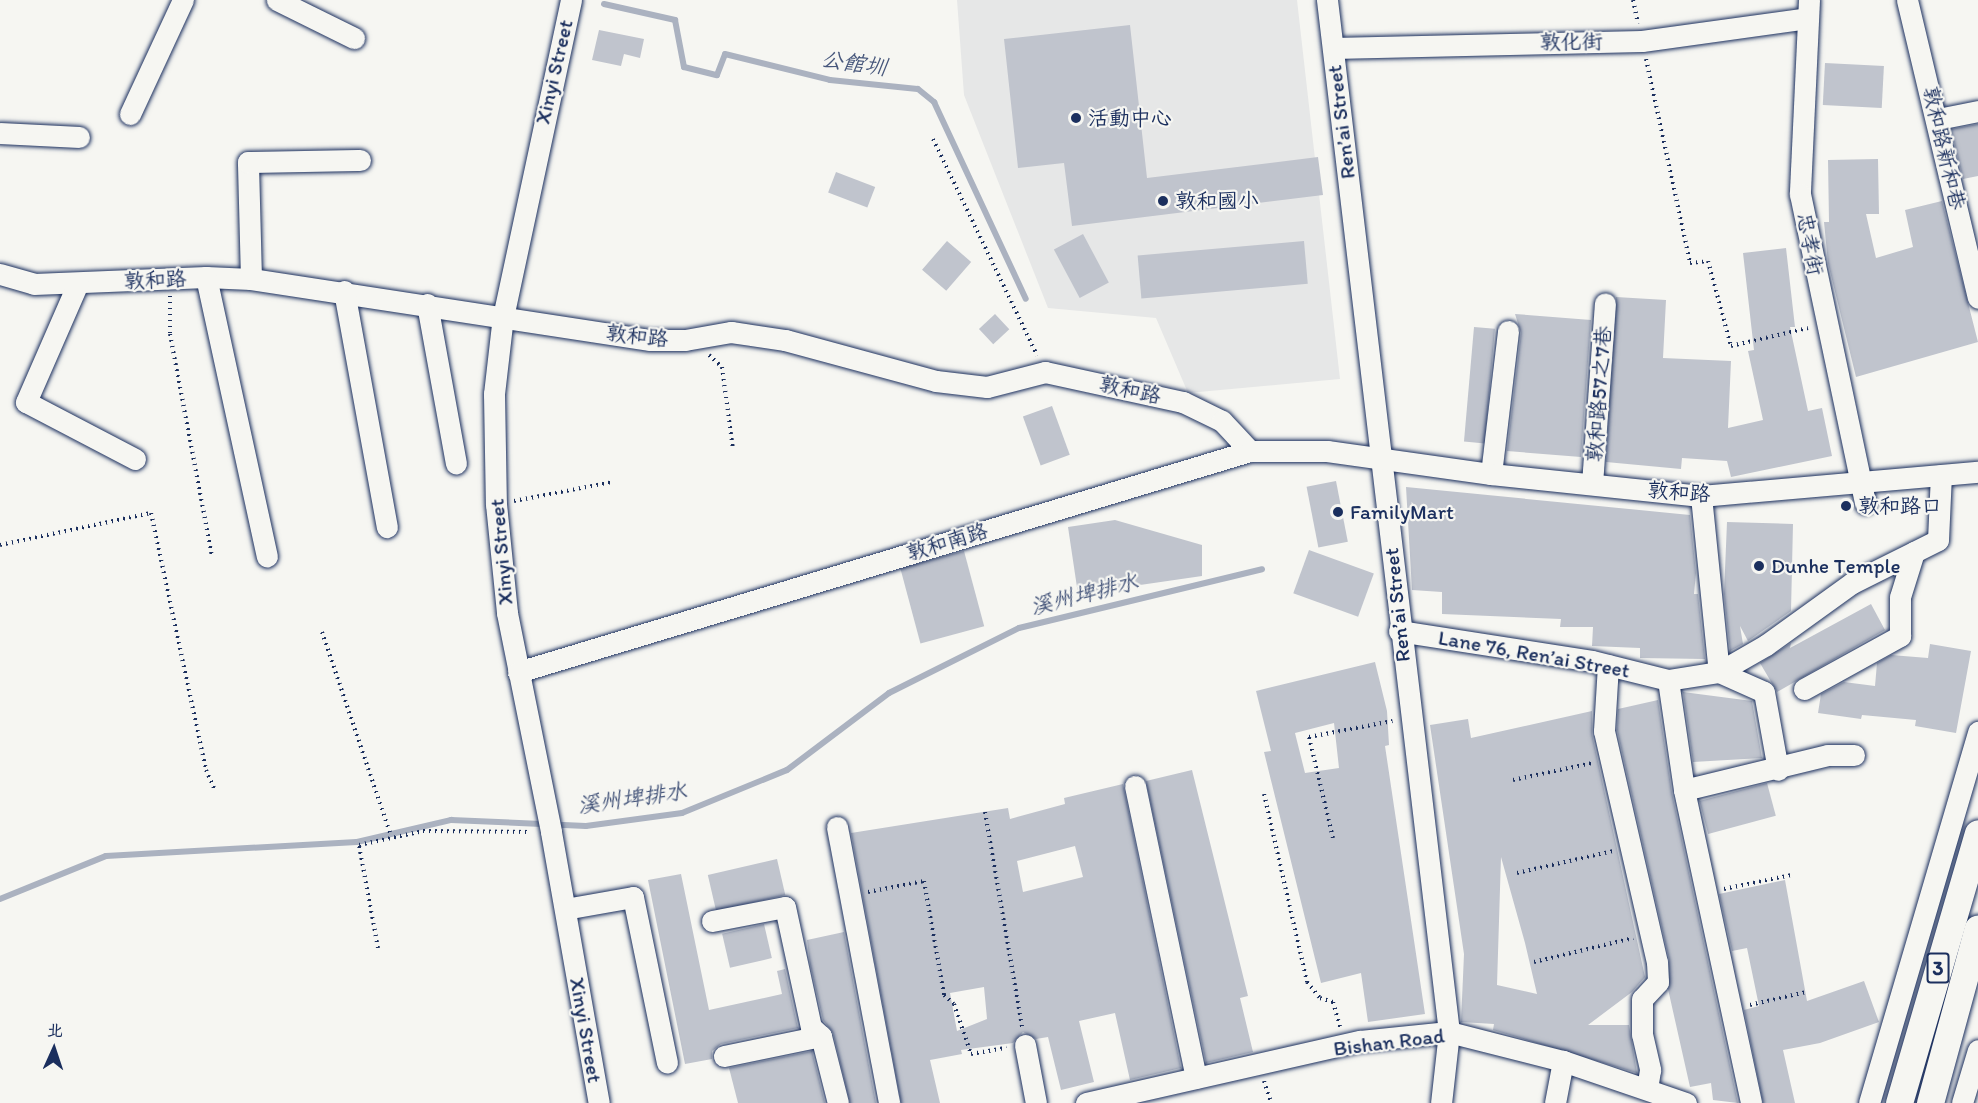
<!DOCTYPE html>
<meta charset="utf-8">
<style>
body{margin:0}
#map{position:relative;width:1978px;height:1103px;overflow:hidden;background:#f6f6f2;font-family:Itim,"LXGW WenKai TC",sans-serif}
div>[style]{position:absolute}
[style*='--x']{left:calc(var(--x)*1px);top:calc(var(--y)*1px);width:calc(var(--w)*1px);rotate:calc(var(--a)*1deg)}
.built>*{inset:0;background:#e6e7e7}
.stream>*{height:6px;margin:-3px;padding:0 3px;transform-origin:3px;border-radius:3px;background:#abb2c0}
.building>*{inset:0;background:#c0c4cd;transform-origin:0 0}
.path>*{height:4px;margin-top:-2px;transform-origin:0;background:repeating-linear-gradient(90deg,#1b2f5e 0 1.5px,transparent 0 6px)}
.roads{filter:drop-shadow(0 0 2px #1b2f5e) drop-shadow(0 0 2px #1b2f5e)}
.minor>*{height:21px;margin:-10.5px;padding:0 10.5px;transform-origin:10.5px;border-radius:10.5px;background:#f6f6f2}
.major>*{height:27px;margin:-13.5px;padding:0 13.5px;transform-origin:13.5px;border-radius:13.5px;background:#f6f6f2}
.dots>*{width:16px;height:16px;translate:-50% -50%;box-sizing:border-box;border:3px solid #f6f6f2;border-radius:50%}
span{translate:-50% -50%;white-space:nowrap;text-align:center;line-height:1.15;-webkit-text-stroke:4.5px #f6f6f2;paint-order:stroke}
.shield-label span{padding:2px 4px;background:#f6f6f2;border:2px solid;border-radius:4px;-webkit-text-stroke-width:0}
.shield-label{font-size:20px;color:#1b2f5e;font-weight:700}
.street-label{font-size:21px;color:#1b2f5e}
.poi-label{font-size:21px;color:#1b2f5e}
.left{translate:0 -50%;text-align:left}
.water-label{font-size:22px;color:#46567b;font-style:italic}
.north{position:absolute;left:24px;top:1019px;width:60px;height:60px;-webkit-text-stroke:4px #f6f6f2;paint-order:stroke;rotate:3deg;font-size:16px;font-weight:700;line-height:24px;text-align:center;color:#1b2f5e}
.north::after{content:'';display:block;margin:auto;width:21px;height:27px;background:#1b2f5e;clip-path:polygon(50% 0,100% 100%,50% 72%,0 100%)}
</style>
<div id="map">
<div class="built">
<i style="clip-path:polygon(957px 0,1297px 0,1340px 379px,1188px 393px,1156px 318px,1048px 308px,964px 95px)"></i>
</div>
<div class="stream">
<i style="--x:604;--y:4;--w:73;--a:12.7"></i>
<i style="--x:675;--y:20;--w:48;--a:79.2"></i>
<i style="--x:684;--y:67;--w:34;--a:14"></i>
<i style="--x:717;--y:75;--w:22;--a:-69"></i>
<i style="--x:725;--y:54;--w:108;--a:13.9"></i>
<i style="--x:830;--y:80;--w:88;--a:5.8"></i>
<i style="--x:918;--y:89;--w:21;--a:39"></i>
<i style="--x:934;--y:102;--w:217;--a:65"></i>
<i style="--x:0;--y:899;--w:114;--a:-22.1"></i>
<i style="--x:106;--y:856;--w:251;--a:-3.2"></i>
<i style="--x:357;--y:842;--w:97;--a:-13.2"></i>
<i style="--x:451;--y:820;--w:135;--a:2.5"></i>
<i style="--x:586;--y:826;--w:97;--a:-7.7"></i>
<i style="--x:682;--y:813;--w:113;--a:-22.3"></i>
<i style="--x:787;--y:770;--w:128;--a:-37"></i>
<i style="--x:889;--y:693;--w:145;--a:-26.6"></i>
<i style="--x:1019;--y:628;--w:250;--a:-13.6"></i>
</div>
<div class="building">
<i style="clip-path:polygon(1130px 25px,1147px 178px,1318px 157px,1323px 195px,1072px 226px,1064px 163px,1018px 168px,1004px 39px)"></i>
<i style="clip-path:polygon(599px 30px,644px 39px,640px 58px,624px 54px,621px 66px,592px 60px)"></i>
<i style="left:1825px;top:63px;width:59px;height:42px;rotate:3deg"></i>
<i style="clip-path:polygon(1978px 124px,1978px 176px,1963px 179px,1951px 129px)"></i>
<i style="clip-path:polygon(1878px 159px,1879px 214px,1866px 214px,1876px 258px,1913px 247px,1905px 210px,1942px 201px,1978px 342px,1856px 377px,1828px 263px,1824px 222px,1829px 222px,1828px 160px)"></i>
<i style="left:836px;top:172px;width:42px;height:22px;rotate:21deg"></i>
<i style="left:1083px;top:234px;width:55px;height:33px;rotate:62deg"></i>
<i style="left:947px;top:241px;width:32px;height:38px;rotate:41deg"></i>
<i style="left:1304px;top:241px;width:43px;height:167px;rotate:85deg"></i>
<i style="clip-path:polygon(1786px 248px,1795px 327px,1790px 327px,1808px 411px,1822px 408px,1832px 456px,1731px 477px,1727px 461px,1682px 458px,1681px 469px,1606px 462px,1616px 297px,1666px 300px,1663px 358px,1731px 361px,1728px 428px,1763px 420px,1748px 351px,1754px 350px,1743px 253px)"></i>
<i style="left:995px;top:314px;width:21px;height:22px;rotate:47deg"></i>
<i style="clip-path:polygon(1515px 314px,1591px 320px,1581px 457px,1507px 451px,1521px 333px)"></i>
<i style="left:1474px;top:327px;width:21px;height:115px;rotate:5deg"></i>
<i style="left:1052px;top:406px;width:52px;height:31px;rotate:70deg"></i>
<i style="left:1336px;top:481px;width:62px;height:30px;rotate:79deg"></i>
<i style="clip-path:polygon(1406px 487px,1690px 515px,1696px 573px,1694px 594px,1698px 594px,1705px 659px,1640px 658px,1640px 648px,1592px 646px,1593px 627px,1560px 627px,1561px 619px,1442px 614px,1442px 592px,1412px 590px)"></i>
<i style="clip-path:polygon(1115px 520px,1202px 545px,1202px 576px,1078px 594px,1068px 527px)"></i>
<i style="clip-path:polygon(1727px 522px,1793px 524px,1791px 611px,1748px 641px,1740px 626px,1743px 644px,1730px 651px,1724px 594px)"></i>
<i style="left:1309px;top:550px;width:69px;height:46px;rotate:20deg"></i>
<i style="left:964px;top:551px;width:78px;height:66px;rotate:75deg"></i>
<i style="clip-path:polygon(1871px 604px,1885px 630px,1777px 692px,1760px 663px,1791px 643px,1790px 648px)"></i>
<i style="clip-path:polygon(1930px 644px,1971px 651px,1956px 733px,1915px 726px,1916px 720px,1862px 715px,1861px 719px,1818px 713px,1821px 694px,1844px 682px,1875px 686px,1877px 663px,1891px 655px,1928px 658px)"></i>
<i style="clip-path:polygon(evenodd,1375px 662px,1387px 711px,1389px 745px,1385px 746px,1425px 1014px,1368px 1022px,1361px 973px,1321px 983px,1264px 752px,1271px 751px,1256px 691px,1375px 662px,1334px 723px,1339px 768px,1305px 773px,1295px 733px,1334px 723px)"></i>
<i style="clip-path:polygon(1683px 692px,1752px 701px,1762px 758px,1693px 762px)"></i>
<i style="clip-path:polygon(1658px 700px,1672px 793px,1738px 1103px,1713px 1100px,1711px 1083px,1690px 1087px,1668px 989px,1669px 959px,1617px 730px,1618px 709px)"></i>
<i style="clip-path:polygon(evenodd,1592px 711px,1592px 734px,1645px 977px,1632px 992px,1588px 1025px,1629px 1025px,1637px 1073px,1493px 1030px,1494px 1024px,1461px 1022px,1464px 954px,1430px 725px,1468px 719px,1471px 738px,1592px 711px,1501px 857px,1525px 943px,1537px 994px,1497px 985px,1501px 857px)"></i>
<i style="clip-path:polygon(1192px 770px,1248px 996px,1240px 998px,1253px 1052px,1206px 1063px,1146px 781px)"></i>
<i style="left:1767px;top:783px;width:34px;height:70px;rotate:75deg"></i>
<i style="clip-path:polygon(evenodd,1123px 784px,1181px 1068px,1130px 1080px,1115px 1013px,1079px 1021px,1094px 1082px,1061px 1090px,1048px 1037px,1036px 1039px,1023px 1032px,1013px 1043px,961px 1050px,962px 1054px,930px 1060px,940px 1103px,901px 1103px,851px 833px,1008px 808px,1010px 819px,1065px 804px,1064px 798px,1123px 784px,1075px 846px,1083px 877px,1023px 892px,1017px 861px,1075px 846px,1123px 784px,984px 987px,987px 1019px,957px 1031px,950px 993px,984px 987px)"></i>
<i style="left:777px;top:859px;width:37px;height:71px;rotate:77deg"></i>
<i style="clip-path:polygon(681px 874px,709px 1010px,782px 994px,777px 971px,785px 969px,798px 1028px,721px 1044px,712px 1051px,712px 1059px,685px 1064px,648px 880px)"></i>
<i style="clip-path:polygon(1785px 880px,1807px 1001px,1864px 981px,1879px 1022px,1820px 1043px,1783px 1050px,1795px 1103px,1763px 1103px,1744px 1010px,1759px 1006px,1747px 948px,1732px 951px,1719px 894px)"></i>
<i style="left:764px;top:924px;width:35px;height:43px;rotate:77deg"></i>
<i style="clip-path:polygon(844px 932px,876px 1103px,850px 1103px,833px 1033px,823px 1020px,810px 964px,807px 940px)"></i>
<i style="clip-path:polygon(812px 1051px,825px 1103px,738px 1103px,729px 1068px)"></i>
</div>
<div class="path">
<i style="--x:1633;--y:0;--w:24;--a:78"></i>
<i style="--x:1646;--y:59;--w:209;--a:77.8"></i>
<i style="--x:1690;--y:263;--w:18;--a:-6"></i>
<i style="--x:1708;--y:261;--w:88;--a:74.9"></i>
<i style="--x:1731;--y:346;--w:79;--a:-13.2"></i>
<i style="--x:933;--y:139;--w:240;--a:64.3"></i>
<i style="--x:170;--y:296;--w:38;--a:90"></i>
<i style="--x:170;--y:334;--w:226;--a:79.3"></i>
<i style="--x:709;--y:355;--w:18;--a:43"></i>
<i style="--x:722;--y:367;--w:83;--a:82.4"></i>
<i style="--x:514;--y:501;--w:101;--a:-10.9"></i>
<i style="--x:0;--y:545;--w:154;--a:-12"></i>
<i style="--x:151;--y:513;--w:263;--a:77.9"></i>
<i style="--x:206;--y:770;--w:20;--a:66"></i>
<i style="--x:322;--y:632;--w:215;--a:71.3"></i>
<i style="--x:1513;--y:780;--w:81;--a:-12.1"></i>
<i style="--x:1264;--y:794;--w:193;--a:77.1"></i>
<i style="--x:1307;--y:982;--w:21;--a:51"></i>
<i style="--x:1320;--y:998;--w:14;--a:17"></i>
<i style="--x:1333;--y:1002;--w:26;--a:74"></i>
<i style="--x:985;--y:812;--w:218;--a:80.2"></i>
<i style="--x:1333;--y:838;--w:104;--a:-103.4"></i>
<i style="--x:1309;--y:737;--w:85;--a:-10.9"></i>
<i style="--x:1517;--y:873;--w:98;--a:-12.9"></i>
<i style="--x:1724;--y:889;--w:68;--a:-11.8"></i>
<i style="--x:868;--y:892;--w:57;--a:-11.1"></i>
<i style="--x:924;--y:881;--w:116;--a:80"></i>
<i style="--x:944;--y:995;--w:13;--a:42"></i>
<i style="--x:954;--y:1004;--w:53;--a:71.2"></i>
<i style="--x:971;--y:1054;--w:36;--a:-10"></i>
<i style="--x:378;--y:948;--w:105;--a:-100.5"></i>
<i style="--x:359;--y:845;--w:66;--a:-12.3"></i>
<i style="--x:423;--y:831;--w:108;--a:0.5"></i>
<i style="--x:1534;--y:962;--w:102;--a:-13.6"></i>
<i style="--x:1750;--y:1005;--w:57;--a:-13.1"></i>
<i style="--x:1264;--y:1081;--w:23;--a:72"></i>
</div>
<div class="roads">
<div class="minor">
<i style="--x:277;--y:0;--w:86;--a:26.3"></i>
<i style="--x:571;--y:0;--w:323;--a:102.1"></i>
<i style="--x:503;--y:316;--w:79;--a:96.6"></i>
<i style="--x:494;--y:394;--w:110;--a:89"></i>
<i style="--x:496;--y:504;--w:110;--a:84.2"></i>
<i style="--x:507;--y:613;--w:223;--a:78.6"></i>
<i style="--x:551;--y:832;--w:275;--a:80"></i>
<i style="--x:1327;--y:0;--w:1039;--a:83.26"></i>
<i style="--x:1449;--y:1032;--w:71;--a:96.4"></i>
<i style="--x:1809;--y:0;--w:194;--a:92.7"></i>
<i style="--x:1800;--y:194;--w:316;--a:78.1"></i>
<i style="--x:1907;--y:0;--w:306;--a:76.6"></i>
<i style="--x:1333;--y:48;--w:309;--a:-1.3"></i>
<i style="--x:1642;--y:41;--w:167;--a:-7.9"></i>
<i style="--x:130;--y:114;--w:126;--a:-65.1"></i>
<i style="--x:1938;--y:119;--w:41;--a:-11.3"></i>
<i style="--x:0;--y:133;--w:79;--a:2.9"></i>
<i style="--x:0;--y:274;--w:35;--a:16"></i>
<i style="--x:34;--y:284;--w:172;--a:-2.3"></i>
<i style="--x:206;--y:277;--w:45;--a:2.5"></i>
<i style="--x:251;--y:279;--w:404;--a:8.7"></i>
<i style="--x:650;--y:340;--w:35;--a:0"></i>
<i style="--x:685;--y:340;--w:47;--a:-9.9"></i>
<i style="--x:731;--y:332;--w:55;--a:8.4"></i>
<i style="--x:785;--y:340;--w:156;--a:15.2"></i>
<i style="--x:936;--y:381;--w:51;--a:6.7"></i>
<i style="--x:987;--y:387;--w:60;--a:-14.5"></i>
<i style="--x:1045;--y:372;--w:141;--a:12.3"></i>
<i style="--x:1183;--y:402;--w:43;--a:26"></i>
<i style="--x:1222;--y:421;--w:41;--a:47"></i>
<i style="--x:206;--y:277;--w:286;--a:77.7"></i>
<i style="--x:251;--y:279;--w:117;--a:-91.5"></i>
<i style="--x:248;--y:162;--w:112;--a:-1"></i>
<i style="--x:78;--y:283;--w:130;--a:113.6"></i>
<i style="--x:26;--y:402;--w:123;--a:27.6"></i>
<i style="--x:344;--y:291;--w:240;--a:79.7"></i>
<i style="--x:427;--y:304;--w:162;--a:79.7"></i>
<i style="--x:1491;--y:474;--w:144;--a:-83.2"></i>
<i style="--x:1592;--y:484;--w:181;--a:-85.9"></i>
<i style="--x:1701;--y:496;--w:177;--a:84.2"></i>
<i style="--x:1719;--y:672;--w:49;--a:24"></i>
<i style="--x:1764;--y:692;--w:79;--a:79.8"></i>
<i style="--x:1399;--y:631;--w:195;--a:8.8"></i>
<i style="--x:1592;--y:661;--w:78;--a:14"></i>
<i style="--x:1668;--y:680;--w:52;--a:-8.9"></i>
<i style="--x:1719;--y:672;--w:54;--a:-29.9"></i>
<i style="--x:1766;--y:645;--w:106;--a:-35.8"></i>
<i style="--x:1852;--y:583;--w:96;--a:-26.6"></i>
<i style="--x:1938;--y:540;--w:65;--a:-87.4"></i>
<i style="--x:1608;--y:665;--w:66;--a:93.5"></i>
<i style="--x:1604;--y:731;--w:237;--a:77.1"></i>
<i style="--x:1657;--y:962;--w:20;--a:87"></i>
<i style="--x:1658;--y:982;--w:23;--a:133"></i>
<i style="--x:1642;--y:999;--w:35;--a:90"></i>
<i style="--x:1642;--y:1034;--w:37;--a:77"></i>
<i style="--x:1650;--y:1070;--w:18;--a:99"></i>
<i style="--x:518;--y:672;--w:765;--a:-16.8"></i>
<i style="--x:1250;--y:451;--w:77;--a:0"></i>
<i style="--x:1327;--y:451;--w:166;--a:8"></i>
<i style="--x:1491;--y:474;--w:211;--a:6"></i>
<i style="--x:1701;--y:496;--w:278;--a:-5"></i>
<i style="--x:1668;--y:680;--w:111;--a:81.7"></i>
<i style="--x:1684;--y:790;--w:320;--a:77.9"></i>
<i style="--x:1804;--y:689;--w:110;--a:-28.9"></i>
<i style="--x:1900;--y:636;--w:39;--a:-90"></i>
<i style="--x:1900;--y:597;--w:47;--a:-72.7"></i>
<i style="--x:1135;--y:786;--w:298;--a:78.2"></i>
<i style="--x:1684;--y:790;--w:148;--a:-13.7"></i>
<i style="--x:1828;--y:755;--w:26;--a:0"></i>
<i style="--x:837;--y:827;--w:281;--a:79.3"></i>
<i style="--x:565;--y:909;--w:69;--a:-10"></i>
<i style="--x:633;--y:897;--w:169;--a:78.4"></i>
<i style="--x:712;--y:921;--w:74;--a:-10.9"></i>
<i style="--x:785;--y:907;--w:123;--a:77.8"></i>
<i style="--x:811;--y:1027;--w:13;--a:42"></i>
<i style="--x:821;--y:1036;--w:69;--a:75.8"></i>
<i style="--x:1025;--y:1045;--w:59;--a:79.3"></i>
<i style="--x:724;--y:1056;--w:99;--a:-11.7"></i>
<i style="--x:1086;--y:1103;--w:281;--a:-12.8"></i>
<i style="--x:1360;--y:1041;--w:89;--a:-5.8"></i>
<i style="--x:1449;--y:1032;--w:118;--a:14.3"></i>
<i style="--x:1563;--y:1061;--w:130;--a:18.9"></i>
<i style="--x:1555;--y:1103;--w:43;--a:-79.2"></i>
<i style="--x:1869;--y:1103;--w:387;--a:-73.6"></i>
<i style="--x:1962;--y:1103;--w:55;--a:-73.2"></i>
</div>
<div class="major">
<i style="--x:1899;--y:1103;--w:281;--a:-73.7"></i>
<i style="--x:1930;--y:1103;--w:181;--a:-74.7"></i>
</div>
</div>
<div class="dots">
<i style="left:1076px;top:118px;background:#1b2f5e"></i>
<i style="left:1163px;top:201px;background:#1b2f5e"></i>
<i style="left:1846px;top:506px;background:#1b2f5e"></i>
<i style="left:1338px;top:512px;background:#1b2f5e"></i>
<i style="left:1759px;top:566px;background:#1b2f5e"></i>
</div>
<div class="shield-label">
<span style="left:1938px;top:968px">3</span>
</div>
<div class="street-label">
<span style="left:1571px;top:42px;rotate:-1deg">敦化街</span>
<span style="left:554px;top:72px;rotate:-77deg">Xinyi Street</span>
<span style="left:1341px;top:122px;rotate:-97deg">Ren’ai Street</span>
<span style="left:1944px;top:148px;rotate:77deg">敦和路新和巷</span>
<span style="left:1810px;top:244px;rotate:79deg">忠孝街</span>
<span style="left:155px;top:280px;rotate:-3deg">敦和路</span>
<span style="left:637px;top:336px;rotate:6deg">敦和路</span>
<span style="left:1130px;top:390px;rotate:12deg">敦和路</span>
<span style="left:1599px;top:394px;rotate:-86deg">敦和路57之7巷</span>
<span style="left:1679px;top:492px;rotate:4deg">敦和路</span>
<span style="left:947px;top:542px;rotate:-17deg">敦和南路</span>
<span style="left:501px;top:552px;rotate:-95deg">Xinyi Street</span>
<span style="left:1397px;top:605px;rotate:-96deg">Ren’ai Street</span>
<span style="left:1534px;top:654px;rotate:10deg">Lane 76, Ren’ai Street</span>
<span style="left:586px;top:1030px;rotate:80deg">Xinyi Street</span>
<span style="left:1389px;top:1042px;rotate:-7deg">Bishan Road</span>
</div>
<div class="poi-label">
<span class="left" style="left:1088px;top:118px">活動中心</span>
<span class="left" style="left:1175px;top:201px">敦和國小</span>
<span class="left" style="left:1858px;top:506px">敦和路口</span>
<span class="left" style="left:1350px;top:512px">FamilyMart</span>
<span class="left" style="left:1771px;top:566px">Dunhe Temple</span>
</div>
<div class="water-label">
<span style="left:854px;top:63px;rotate:8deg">公館圳</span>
<span style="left:1084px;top:594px;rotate:-14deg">溪州埤排水</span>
<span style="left:632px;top:798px;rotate:-8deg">溪州埤排水</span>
</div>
<div class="north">北</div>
</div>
